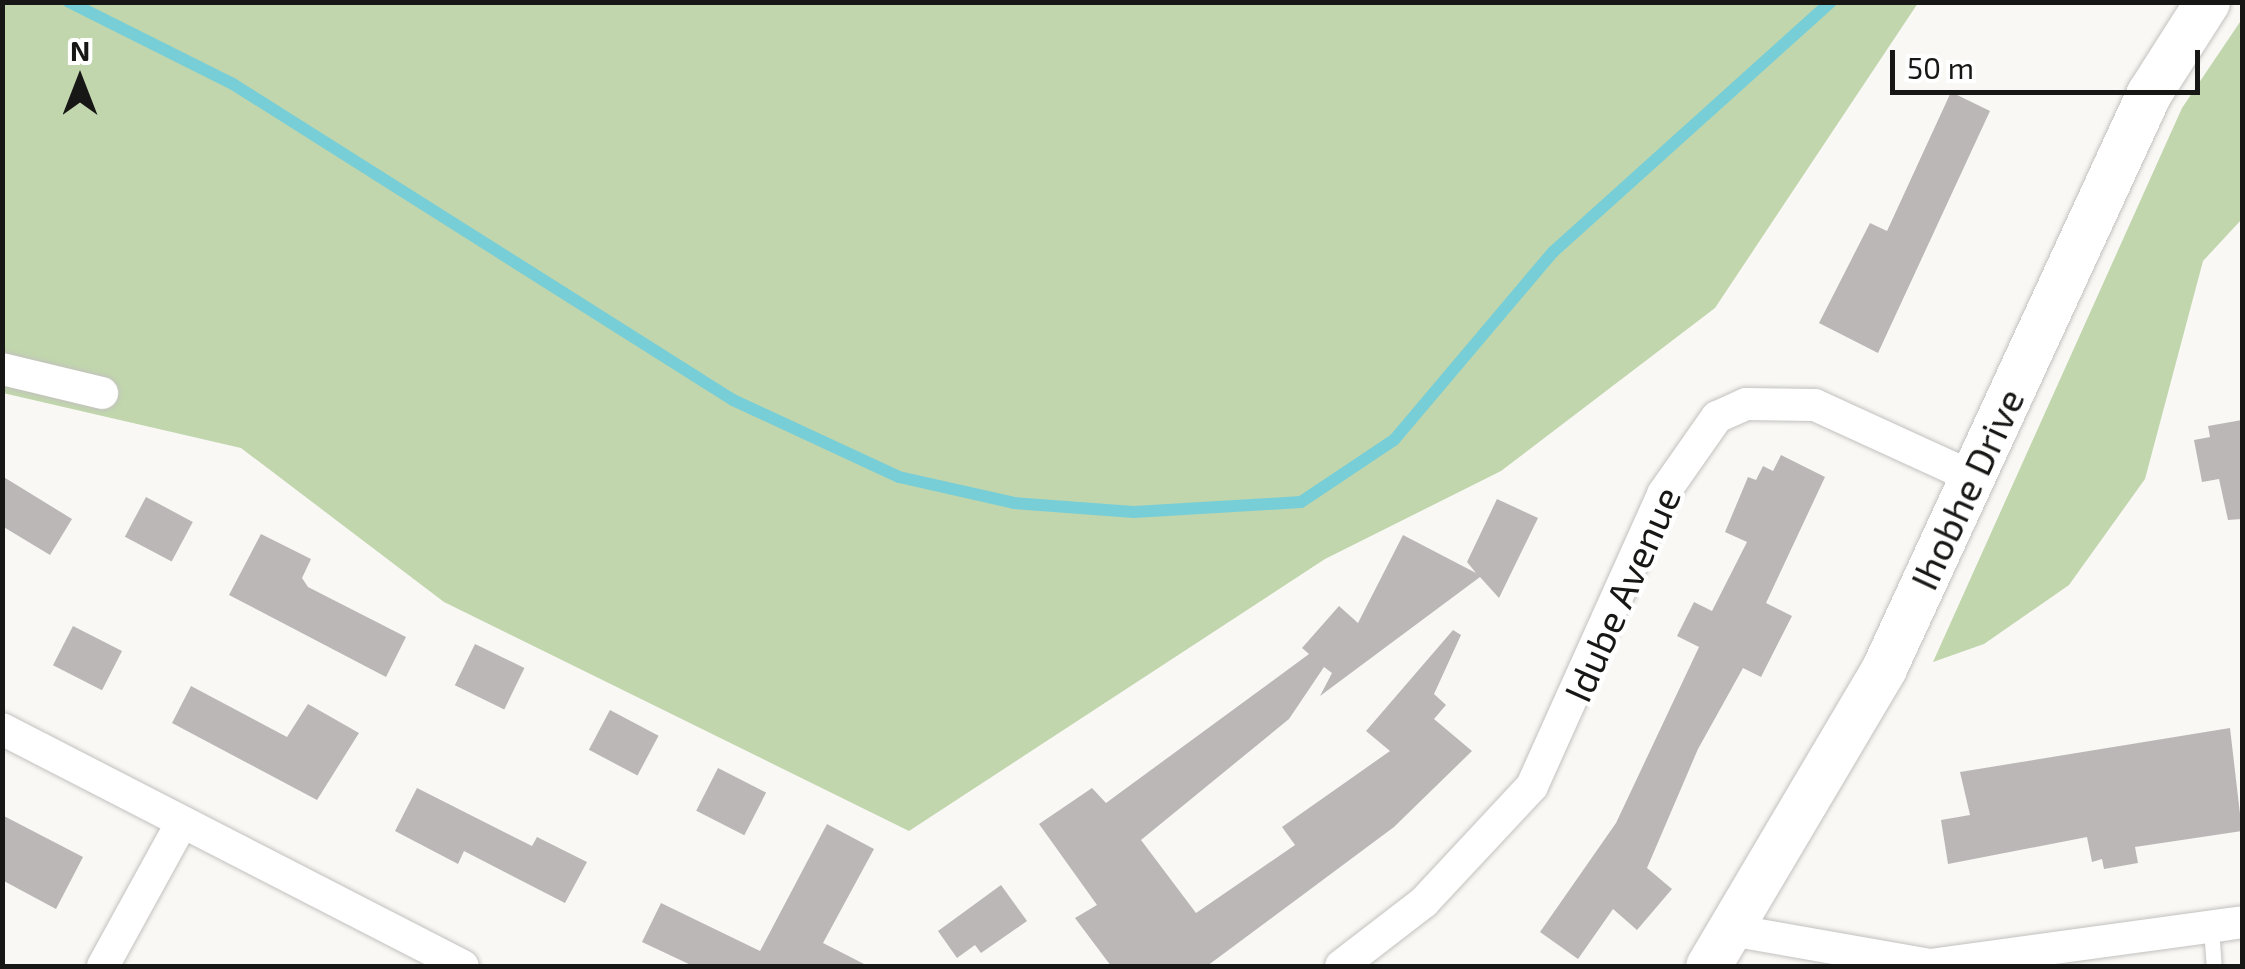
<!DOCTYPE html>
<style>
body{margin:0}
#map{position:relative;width:2245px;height:969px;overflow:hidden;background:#f9f8f5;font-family:"Exo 2",sans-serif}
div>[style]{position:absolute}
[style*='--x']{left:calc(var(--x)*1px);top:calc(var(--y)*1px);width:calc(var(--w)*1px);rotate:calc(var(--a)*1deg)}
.green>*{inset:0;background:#c1d6ad}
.stream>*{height:12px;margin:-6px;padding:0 6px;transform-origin:6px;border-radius:6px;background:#78ced7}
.building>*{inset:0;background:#bbb7b7;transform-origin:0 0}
.roads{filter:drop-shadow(0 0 2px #c2c1be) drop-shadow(0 0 2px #c2c1be)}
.lane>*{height:15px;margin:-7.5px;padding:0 7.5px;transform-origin:7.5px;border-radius:7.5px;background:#fff}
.street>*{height:32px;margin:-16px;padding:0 16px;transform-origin:16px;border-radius:16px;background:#fff}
.secondary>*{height:45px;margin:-22.5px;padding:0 22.5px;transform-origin:22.5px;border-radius:22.5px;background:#fff}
span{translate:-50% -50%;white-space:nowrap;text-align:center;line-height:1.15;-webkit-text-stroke:9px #fff;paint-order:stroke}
.street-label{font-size:38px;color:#171716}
.frame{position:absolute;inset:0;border:5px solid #171716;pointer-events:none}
.north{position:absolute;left:30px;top:30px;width:100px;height:100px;-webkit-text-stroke:8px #fff;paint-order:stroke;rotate:0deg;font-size:28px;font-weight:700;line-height:40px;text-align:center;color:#171716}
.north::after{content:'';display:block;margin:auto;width:35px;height:45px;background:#171716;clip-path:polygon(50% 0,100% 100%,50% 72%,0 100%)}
.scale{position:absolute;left:1890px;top:50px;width:310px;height:45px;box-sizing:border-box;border:5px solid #171716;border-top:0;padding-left:12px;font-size:30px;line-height:35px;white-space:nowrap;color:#171716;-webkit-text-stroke:8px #fff;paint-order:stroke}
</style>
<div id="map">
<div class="green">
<i style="clip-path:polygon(3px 3px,1918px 3px,1715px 308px,1501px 471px,1325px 559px,909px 831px,444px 602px,241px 448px,3px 393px)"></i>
<i style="clip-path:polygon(2242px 19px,2242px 219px,2203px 261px,2145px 479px,2069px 585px,1984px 644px,1933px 662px,2182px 108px)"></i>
</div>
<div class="stream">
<i style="--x:69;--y:2;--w:183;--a:26.6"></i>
<i style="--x:233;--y:84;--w:591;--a:32.29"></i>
<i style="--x:733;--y:400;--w:183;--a:24.9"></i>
<i style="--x:899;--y:477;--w:118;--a:12.7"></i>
<i style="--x:1014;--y:503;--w:120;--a:4.3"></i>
<i style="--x:1134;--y:512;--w:167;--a:-3.4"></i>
<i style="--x:1301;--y:502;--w:112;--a:-33.7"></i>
<i style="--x:1394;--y:440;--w:246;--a:-49.8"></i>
<i style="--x:1553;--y:252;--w:374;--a:-42"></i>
</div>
<div class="building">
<i style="clip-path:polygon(1951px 92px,1990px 111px,1878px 353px,1819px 323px,1870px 223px,1887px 231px)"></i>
<i style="clip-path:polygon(2242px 420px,2242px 519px,2228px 520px,2219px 479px,2202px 482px,2194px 440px,2210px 437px,2208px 426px)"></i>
<i style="clip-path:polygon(1781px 455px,1825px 477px,1766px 603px,1792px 616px,1761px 677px,1743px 668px,1698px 749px,1647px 868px,1672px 889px,1637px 930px,1613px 909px,1578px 959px,1540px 932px,1616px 823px,1699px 647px,1677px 636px,1694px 602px,1712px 611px,1747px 542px,1725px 532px,1748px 477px,1756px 480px,1763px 466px,1773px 471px)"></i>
<i style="clip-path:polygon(2px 476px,72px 519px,50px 555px,2px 526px)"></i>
<i style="left:146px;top:497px;width:53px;height:45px;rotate:28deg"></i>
<i style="clip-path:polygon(1497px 499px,1538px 518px,1499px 598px,1480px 577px,1320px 696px,1332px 673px,1324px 667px,1289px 719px,1141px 840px,1196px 913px,1295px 845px,1282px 827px,1390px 751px,1366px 731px,1453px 630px,1461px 635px,1434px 694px,1446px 705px,1434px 719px,1472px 751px,1394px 827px,1207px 966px,1111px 966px,1075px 918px,1097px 905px,1039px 824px,1092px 788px,1106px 803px,1309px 654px,1302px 648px,1339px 606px,1358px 623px,1403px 535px,1476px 573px,1467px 562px)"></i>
<i style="clip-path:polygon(261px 534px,311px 559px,302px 578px,308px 587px,406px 637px,386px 677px,229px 595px)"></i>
<i style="left:73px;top:626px;width:55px;height:44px;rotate:27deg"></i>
<i style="left:475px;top:644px;width:55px;height:46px;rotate:26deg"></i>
<i style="clip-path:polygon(191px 686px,287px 737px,308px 704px,359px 733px,317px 800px,172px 723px)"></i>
<i style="left:610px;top:710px;width:55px;height:45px;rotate:28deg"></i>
<i style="clip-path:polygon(2230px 728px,2242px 831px,2135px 847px,2138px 863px,2104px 869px,2102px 859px,2092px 862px,2087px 837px,1948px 864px,1941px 820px,1970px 815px,1960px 772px)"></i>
<i style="left:718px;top:768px;width:54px;height:48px;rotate:27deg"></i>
<i style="clip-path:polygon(417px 788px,532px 846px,537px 837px,587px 862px,565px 903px,464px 851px,458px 864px,395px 831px)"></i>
<i style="clip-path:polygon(2px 815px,83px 857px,56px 909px,2px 880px)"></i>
<i style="clip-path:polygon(827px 824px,874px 849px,823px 943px,868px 966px,693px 966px,642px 942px,661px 903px,760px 951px)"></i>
<i style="clip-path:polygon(1001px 885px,1027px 921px,981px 953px,975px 945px,957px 958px,938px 931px)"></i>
</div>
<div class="roads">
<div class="lane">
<i style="--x:2211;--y:927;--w:39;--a:86"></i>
</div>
<div class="street">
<i style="--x:2;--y:369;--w:103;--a:13.5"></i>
<i style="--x:2;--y:729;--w:518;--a:27.21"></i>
<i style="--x:1731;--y:930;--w:202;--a:10"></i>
<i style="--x:1930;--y:965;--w:315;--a:-7.8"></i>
<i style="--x:103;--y:966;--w:162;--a:-61.2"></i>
<i style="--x:1341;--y:966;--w:105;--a:-37.6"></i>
<i style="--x:1424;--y:902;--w:158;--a:-47"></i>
<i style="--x:1532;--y:786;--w:320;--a:-65.8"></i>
<i style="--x:1663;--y:494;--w:94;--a:-55"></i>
<i style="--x:1717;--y:417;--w:32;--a:-24"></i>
<i style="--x:1746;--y:404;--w:69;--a:0.8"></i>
<i style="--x:1815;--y:405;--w:173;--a:24.6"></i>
</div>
<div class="secondary">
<i style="--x:1708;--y:966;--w:346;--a:-59.4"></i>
<i style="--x:1884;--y:668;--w:633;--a:-65.26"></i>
<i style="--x:2149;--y:93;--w:108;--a:-57.5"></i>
</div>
</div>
<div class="street-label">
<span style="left:1967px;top:489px;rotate:-65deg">Ihobhe Drive</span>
<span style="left:1622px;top:594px;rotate:-66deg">Idube Avenue</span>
</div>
<div class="frame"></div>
<div class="north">N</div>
<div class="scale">50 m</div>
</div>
